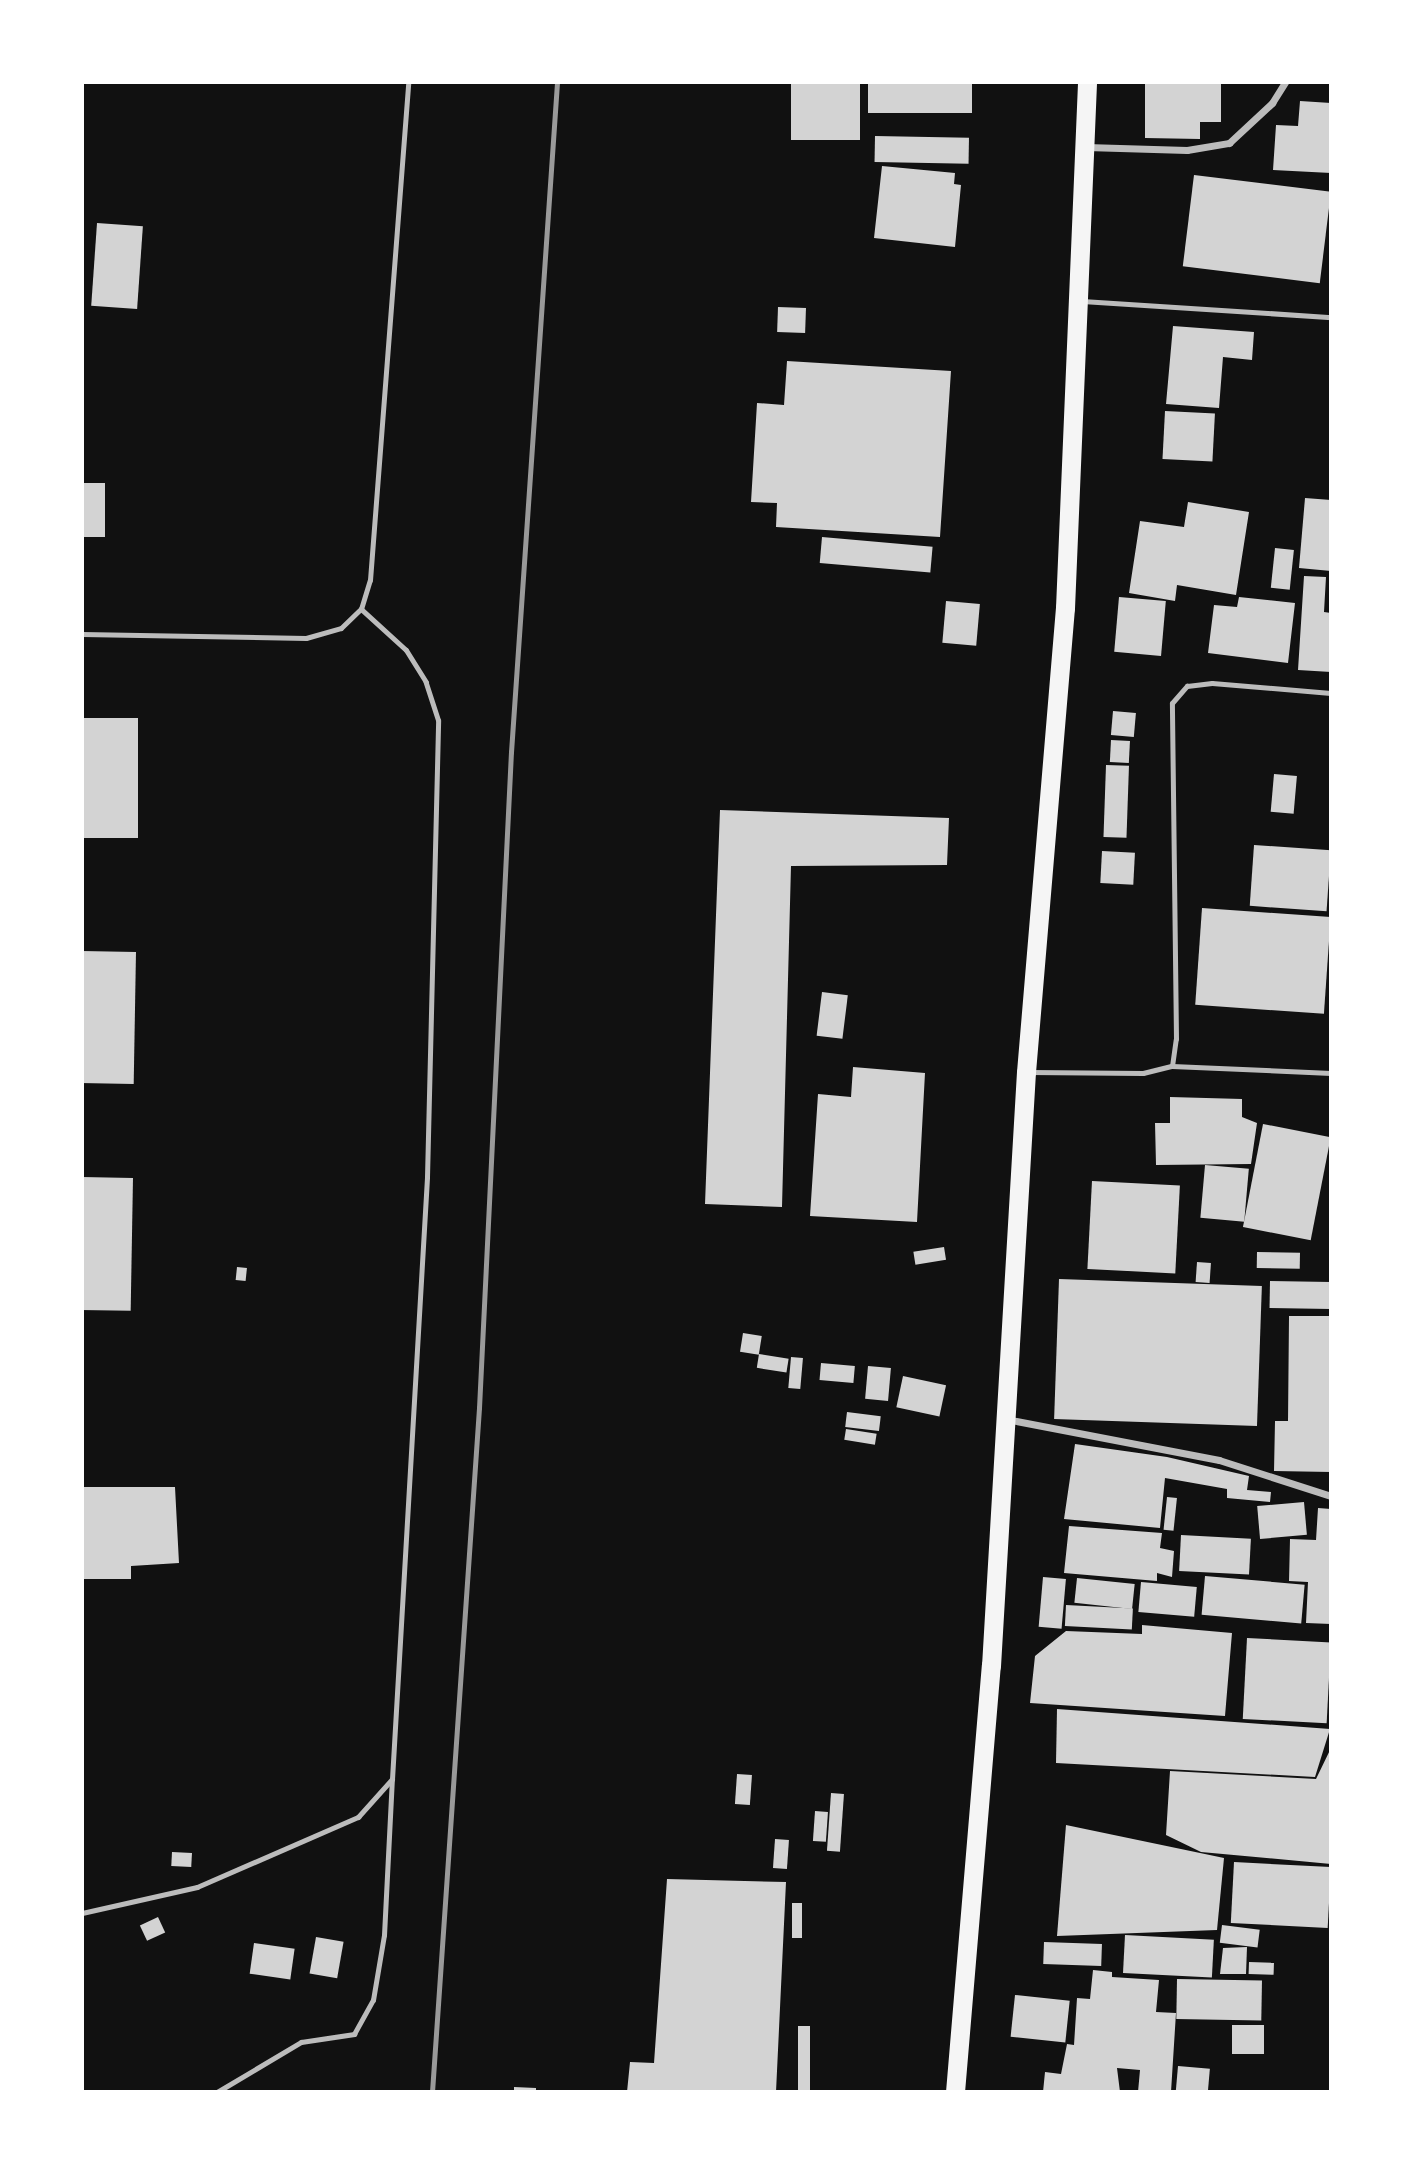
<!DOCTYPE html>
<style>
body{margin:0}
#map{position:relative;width:1413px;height:2174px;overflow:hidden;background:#111;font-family:Raleway,sans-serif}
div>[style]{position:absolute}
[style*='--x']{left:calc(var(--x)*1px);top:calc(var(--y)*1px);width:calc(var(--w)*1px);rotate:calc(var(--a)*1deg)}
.building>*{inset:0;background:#d3d3d3;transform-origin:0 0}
.service>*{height:5px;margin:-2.5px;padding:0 2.5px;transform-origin:2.5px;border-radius:2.5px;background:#bcbcbc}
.minor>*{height:7px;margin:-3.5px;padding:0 3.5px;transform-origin:3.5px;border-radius:3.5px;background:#bcbcbc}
.trunk>*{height:19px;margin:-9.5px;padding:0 9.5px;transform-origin:9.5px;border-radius:9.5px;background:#f5f5f5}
.rail>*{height:5px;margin:-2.5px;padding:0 2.5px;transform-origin:2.5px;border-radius:2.5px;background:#9a9a9a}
span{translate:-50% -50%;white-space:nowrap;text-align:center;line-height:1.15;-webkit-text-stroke:5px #fff;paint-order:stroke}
.frame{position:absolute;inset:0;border:84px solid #fff;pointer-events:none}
</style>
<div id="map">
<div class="building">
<i style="left:791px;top:82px;width:69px;height:58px"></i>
<i style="left:868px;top:82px;width:104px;height:31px"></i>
<i style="clip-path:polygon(1145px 82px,1221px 82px,1221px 122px,1200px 122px,1200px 139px,1145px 138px)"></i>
<i style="clip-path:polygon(1300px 101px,1331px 103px,1331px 173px,1273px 170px,1276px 125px,1298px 126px)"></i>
<i style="left:875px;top:136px;width:94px;height:26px;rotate:1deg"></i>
<i style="clip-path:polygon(882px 166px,955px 173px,954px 184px,961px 185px,955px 247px,874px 238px)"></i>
<i style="left:1194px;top:175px;width:138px;height:92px;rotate:7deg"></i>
<i style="left:97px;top:223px;width:46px;height:83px;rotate:4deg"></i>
<i style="left:778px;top:307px;width:28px;height:25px;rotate:2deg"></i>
<i style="clip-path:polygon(1173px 326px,1254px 332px,1252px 360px,1223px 357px,1219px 408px,1166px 404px)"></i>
<i style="clip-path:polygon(787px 361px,951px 371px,940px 537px,776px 527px,777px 503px,751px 502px,757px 403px,784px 405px)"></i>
<i style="left:1165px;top:411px;width:50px;height:48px;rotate:3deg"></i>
<i style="left:82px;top:483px;width:23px;height:54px"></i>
<i style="clip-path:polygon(1305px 498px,1331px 500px,1331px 571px,1299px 568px)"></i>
<i style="clip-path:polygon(1188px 502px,1249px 512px,1236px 595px,1177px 585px,1175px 601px,1129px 593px,1140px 521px,1184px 527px)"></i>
<i style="left:822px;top:537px;width:111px;height:26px;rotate:5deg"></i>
<i style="left:1275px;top:548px;width:19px;height:40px;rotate:6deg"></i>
<i style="clip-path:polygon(1304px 576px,1326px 577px,1324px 612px,1331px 613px,1331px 672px,1298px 670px)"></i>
<i style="left:1119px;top:597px;width:47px;height:55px;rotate:5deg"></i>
<i style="clip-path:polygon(1239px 597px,1295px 603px,1288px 663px,1208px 653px,1214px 605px,1237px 607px)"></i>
<i style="left:946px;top:601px;width:34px;height:42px;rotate:5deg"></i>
<i style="left:1113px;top:711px;width:23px;height:24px;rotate:5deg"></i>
<i style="left:82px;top:718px;width:56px;height:120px"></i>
<i style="left:1111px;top:740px;width:19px;height:22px;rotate:3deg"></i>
<i style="left:1106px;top:765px;width:23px;height:72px;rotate:2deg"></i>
<i style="left:1274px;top:774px;width:23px;height:38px;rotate:5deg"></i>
<i style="clip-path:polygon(720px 810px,949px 818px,947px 865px,791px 866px,782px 1207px,705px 1204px)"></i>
<i style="left:1254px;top:845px;width:77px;height:61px;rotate:4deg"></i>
<i style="left:1102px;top:851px;width:33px;height:32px;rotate:3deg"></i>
<i style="left:1202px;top:908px;width:129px;height:97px;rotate:4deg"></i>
<i style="left:82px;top:951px;width:54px;height:132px;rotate:1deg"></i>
<i style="left:822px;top:992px;width:26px;height:44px;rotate:7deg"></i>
<i style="clip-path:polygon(853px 1067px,925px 1073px,917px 1222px,810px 1216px,818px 1094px,851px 1097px)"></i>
<i style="clip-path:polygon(1170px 1097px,1242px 1099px,1242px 1117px,1257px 1123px,1251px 1164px,1156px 1165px,1155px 1123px,1170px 1123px)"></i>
<i style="left:1263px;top:1124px;width:69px;height:105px;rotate:11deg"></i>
<i style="left:1205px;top:1165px;width:44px;height:53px;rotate:5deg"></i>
<i style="left:82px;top:1177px;width:51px;height:133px;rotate:1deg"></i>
<i style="left:1092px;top:1181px;width:88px;height:88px;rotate:3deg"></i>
<i style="left:944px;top:1247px;width:13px;height:31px;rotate:81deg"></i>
<i style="left:1257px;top:1252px;width:43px;height:16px;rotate:1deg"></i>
<i style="left:1197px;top:1262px;width:14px;height:20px;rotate:4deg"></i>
<i style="left:237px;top:1267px;width:10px;height:13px;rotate:6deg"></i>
<i style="left:1059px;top:1279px;width:203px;height:140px;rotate:2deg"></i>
<i style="left:1270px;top:1281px;width:61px;height:27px;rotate:1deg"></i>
<i style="clip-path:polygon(1289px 1316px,1331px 1316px,1331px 1472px,1274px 1471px,1275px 1421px,1288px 1421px)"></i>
<i style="left:743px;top:1333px;width:19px;height:19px;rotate:9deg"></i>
<i style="left:759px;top:1354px;width:30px;height:14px;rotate:9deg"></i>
<i style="left:791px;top:1357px;width:12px;height:31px;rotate:5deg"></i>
<i style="left:821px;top:1363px;width:34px;height:17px;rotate:5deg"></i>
<i style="left:868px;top:1366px;width:23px;height:33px;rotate:5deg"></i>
<i style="left:903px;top:1376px;width:44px;height:32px;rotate:12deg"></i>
<i style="left:847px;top:1412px;width:34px;height:15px;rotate:7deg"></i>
<i style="left:846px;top:1429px;width:31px;height:11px;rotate:9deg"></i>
<i style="clip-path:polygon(1075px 1444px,1167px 1457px,1249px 1476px,1247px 1490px,1271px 1492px,1270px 1502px,1227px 1498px,1227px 1489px,1165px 1478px,1160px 1528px,1064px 1519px)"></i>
<i style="clip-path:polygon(82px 1487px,175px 1487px,179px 1563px,131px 1566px,131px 1579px,82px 1579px)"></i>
<i style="left:1167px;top:1497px;width:10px;height:33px;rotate:6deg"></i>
<i style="left:1304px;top:1502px;width:33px;height:47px;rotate:85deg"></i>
<i style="clip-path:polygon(1318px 1508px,1331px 1509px,1331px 1624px,1306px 1623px,1308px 1582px,1289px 1581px,1290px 1539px,1316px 1540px)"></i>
<i style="clip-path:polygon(1069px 1526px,1162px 1533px,1160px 1548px,1174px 1551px,1172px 1577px,1157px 1573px,1157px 1581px,1064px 1573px)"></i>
<i style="left:1181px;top:1535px;width:70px;height:36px;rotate:3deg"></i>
<i style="left:1205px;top:1576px;width:100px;height:39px;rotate:5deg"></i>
<i style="left:1043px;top:1577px;width:23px;height:50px;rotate:5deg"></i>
<i style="left:1077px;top:1578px;width:58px;height:25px;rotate:6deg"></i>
<i style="left:1141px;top:1582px;width:56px;height:30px;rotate:5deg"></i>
<i style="left:1066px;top:1605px;width:67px;height:21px;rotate:3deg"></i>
<i style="clip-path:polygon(1142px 1625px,1232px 1633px,1225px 1716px,1030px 1703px,1035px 1656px,1066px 1631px,1142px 1634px)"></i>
<i style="left:1247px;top:1638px;width:84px;height:81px;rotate:3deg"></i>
<i style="clip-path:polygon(1057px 1709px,1330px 1729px,1315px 1777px,1056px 1763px)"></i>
<i style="clip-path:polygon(1331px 1748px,1331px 1864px,1201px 1852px,1166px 1835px,1170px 1771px,1316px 1779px)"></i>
<i style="left:737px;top:1774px;width:15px;height:30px;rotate:4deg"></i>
<i style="left:831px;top:1793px;width:13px;height:58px;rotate:4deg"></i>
<i style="left:815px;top:1811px;width:13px;height:30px;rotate:4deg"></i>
<i style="clip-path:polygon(1066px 1825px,1224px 1858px,1217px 1930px,1057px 1936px)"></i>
<i style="left:775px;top:1839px;width:14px;height:29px;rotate:4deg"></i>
<i style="left:172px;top:1852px;width:20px;height:14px;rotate:3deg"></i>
<i style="left:1234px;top:1862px;width:97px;height:61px;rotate:3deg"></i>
<i style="clip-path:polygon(667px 1879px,786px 1882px,776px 2092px,627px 2092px,630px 2062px,654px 2063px)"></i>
<i style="left:792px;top:1903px;width:10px;height:35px"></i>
<i style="left:158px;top:1917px;width:17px;height:20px;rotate:65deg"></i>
<i style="left:1222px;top:1925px;width:38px;height:18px;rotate:7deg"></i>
<i style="left:1125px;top:1935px;width:89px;height:38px;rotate:3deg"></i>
<i style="left:316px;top:1937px;width:28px;height:37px;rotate:10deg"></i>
<i style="left:1044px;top:1942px;width:58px;height:22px;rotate:2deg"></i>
<i style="left:254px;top:1943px;width:41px;height:31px;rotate:8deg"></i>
<i style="clip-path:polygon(1247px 1947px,1246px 1974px,1220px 1974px,1223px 1948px)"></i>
<i style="left:1249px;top:1962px;width:25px;height:12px;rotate:2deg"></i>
<i style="clip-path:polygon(1093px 1970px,1112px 1972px,1112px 1977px,1159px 1980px,1156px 2012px,1176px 2013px,1171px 2092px,1138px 2092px,1140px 2070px,1117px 2068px,1120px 2092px,1043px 2092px,1045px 2072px,1061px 2074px,1067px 2044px,1074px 2045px,1077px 1998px,1090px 1999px)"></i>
<i style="left:1177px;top:1979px;width:85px;height:40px;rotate:1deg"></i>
<i style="left:1015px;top:1995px;width:55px;height:42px;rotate:6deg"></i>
<i style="left:1232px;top:2025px;width:32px;height:29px"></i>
<i style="left:798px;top:2026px;width:12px;height:66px"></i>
<i style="left:1178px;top:2066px;width:32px;height:25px;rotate:5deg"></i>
<i style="clip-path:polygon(514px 2087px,536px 2088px,536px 2092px,514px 2092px)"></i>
</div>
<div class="service">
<i style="--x:1082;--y:301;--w:250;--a:3.7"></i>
<i style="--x:82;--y:634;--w:224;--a:1"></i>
<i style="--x:306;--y:638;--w:36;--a:-16"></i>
<i style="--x:341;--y:628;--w:28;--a:-44"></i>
<i style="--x:361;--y:609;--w:30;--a:-73"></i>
<i style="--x:370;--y:580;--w:499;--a:-85.6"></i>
<i style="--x:1172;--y:1066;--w:159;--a:2.5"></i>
<i style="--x:1029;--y:1072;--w:114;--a:0.5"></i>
<i style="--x:1143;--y:1073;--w:30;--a:-14"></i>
<i style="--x:1172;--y:1066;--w:27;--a:-82"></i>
<i style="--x:1176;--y:1039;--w:336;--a:-90.7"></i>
<i style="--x:1172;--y:703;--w:23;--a:-49"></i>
<i style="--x:1187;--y:686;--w:25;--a:-7"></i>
<i style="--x:1212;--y:683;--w:119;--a:4.8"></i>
<i style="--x:82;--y:1913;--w:118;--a:-12.7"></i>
<i style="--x:197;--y:1887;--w:176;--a:-23.5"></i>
<i style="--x:358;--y:1817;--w:51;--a:-48.2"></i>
<i style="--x:392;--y:1779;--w:603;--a:-86.67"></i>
<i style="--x:427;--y:1177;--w:457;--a:-88.6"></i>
<i style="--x:438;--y:720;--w:40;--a:-108"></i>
<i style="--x:426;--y:682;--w:38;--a:-122"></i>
<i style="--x:406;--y:650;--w:61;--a:-137.7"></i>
<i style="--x:217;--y:2092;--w:98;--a:-30.8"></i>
<i style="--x:301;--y:2042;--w:54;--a:-8.6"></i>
<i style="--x:354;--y:2034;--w:39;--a:-61"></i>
<i style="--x:373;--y:2000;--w:66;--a:-80.4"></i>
<i style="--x:384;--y:1935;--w:156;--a:-87.1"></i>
</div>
<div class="minor">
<i style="--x:1086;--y:147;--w:101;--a:1.7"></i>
<i style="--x:1187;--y:150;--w:43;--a:-9.5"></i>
<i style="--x:1229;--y:143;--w:59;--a:-42.9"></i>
<i style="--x:1272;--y:103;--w:25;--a:-58"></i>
<i style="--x:1006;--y:1419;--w:217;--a:10.9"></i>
<i style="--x:1219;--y:1460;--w:118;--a:17.8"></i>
</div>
<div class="trunk">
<i style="--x:955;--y:2092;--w:428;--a:-85.2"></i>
<i style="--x:991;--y:1666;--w:595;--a:-86.63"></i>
<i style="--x:1026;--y:1072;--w:466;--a:-85.2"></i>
<i style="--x:1065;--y:608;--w:526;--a:-87.6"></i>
</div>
<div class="rail">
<i style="--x:432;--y:2092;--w:686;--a:-86.07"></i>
<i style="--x:479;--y:1408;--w:657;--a:-87.21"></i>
<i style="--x:511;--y:752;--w:672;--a:-86.07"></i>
</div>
<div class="frame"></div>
</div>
